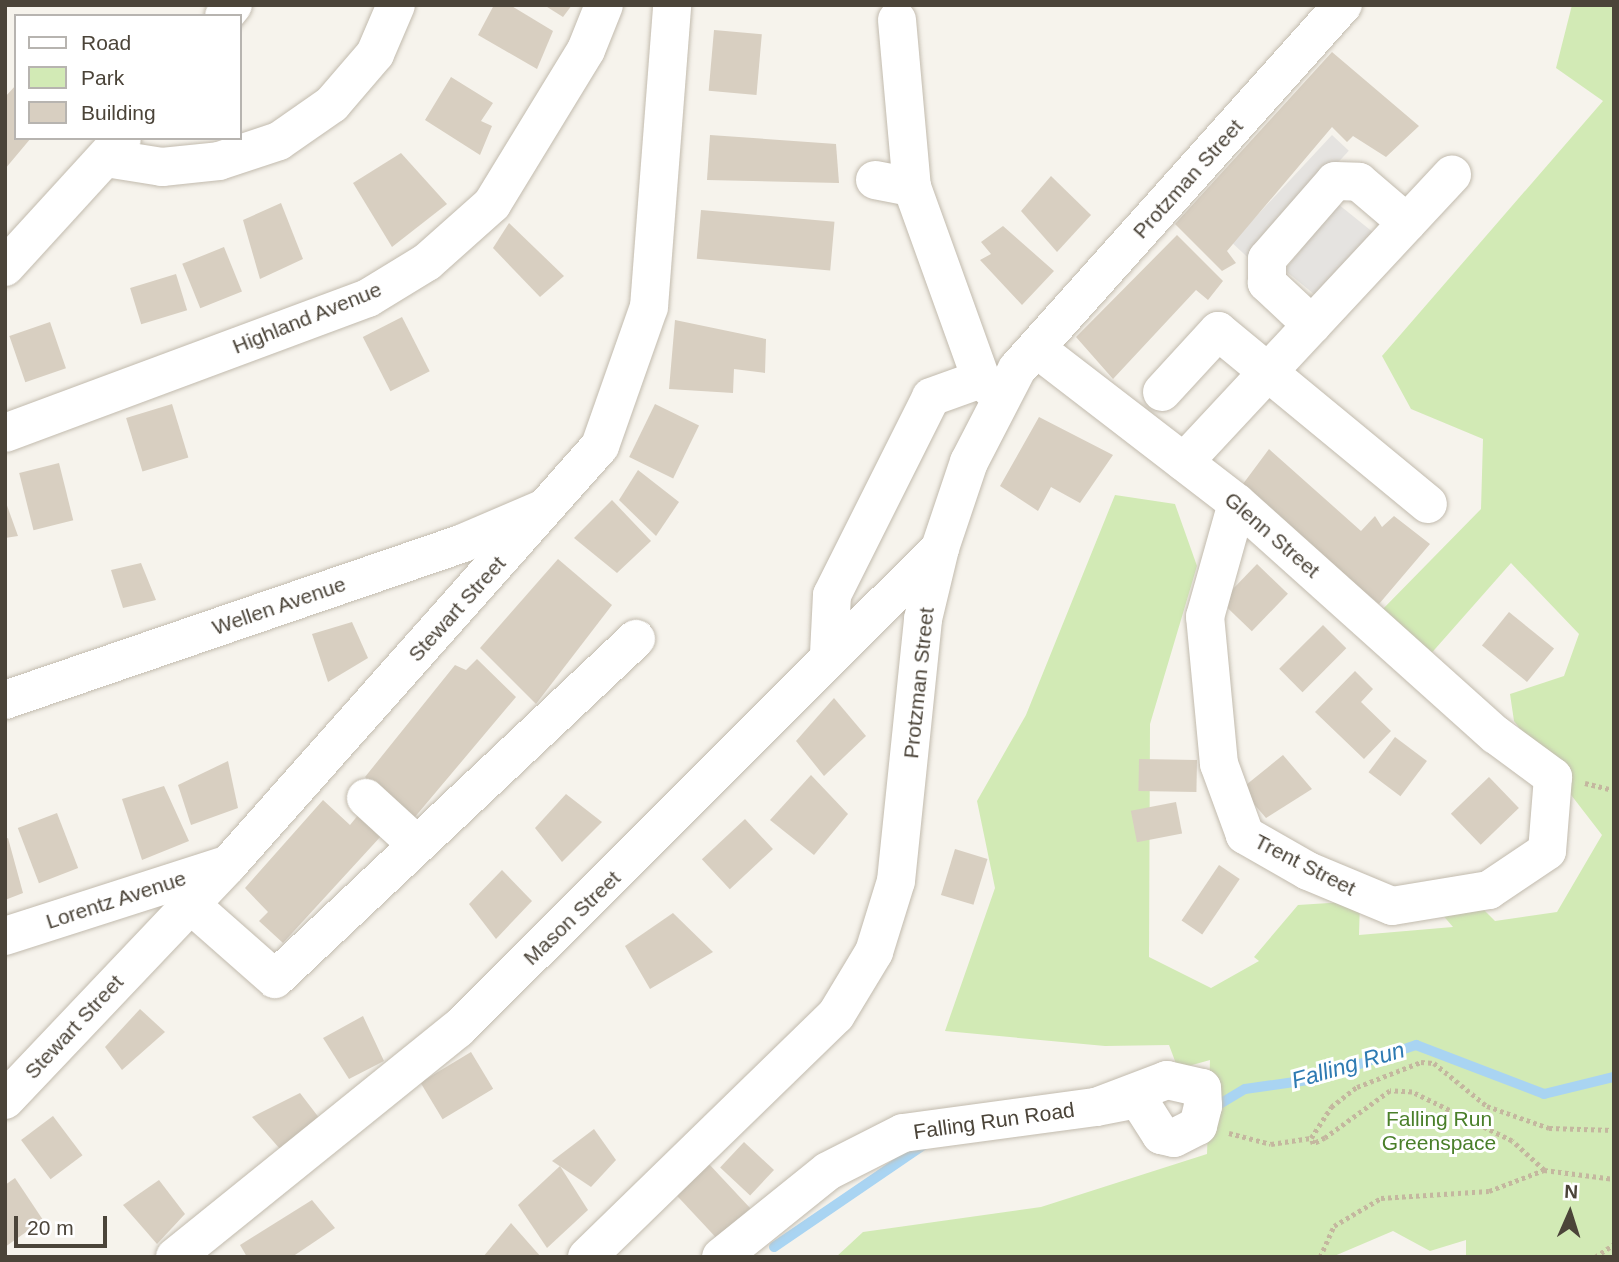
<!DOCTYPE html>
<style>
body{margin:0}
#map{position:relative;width:1619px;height:1262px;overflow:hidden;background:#f6f3ec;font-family:Arial,sans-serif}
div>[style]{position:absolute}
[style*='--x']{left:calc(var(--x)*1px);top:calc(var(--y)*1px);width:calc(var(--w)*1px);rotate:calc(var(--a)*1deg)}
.green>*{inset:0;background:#d2eab5}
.parking>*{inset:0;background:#e5e3e0;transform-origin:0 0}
.stream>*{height:10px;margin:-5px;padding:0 5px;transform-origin:5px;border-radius:5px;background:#a9d4f2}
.building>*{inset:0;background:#d8cfc1;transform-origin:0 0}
.path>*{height:4.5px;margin-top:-2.25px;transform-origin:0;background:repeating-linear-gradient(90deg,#c4b79f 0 3.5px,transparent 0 7px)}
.roads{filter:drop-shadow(0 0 2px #c2bbae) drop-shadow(0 0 2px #c2bbae)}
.minor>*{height:38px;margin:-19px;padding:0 19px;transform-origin:19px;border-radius:19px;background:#fff}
span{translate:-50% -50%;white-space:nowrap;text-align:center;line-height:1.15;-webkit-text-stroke:6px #fff;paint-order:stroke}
.street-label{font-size:21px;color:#4b4439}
.park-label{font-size:21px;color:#4a7f2a}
.water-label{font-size:23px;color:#2e7ab2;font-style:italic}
.frame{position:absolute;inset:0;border:7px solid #4b4439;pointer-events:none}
.legend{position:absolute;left:14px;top:14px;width:228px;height:126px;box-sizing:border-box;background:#fff;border:2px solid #b7b4b0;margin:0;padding:9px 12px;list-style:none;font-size:21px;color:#4b4439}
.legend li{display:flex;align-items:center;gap:14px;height:35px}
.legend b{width:35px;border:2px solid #b7b4b0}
.north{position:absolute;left:1535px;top:1178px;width:70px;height:70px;-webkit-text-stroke:5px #fff;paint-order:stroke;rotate:3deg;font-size:19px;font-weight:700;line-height:28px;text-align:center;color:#4b4439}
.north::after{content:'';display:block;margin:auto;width:24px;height:32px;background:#4b4439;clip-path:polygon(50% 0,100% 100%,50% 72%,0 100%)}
.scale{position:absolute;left:14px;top:1216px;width:93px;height:32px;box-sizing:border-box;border:4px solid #4b4439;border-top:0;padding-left:9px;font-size:21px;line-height:24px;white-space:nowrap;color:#4b4439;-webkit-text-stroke:5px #fff;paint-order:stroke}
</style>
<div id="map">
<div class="green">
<i style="clip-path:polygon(1572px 5px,1614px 5px,1614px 1257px,1466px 1257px,1466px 1240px,1430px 1251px,1393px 1231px,1332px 1257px,836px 1257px,863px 1232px,1041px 1207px,1207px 1154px,1210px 1060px,1178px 1069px,1169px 1045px,1105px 1046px,945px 1031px,995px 888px,977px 801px,1026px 715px,1115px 495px,1175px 504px,1197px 566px,1150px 724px,1149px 957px,1211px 988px,1259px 961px,1254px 957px,1298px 905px,1360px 901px,1359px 935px,1453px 927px,1435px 906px,1477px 903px,1495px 921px,1557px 912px,1602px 835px,1514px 721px,1510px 694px,1564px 676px,1579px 634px,1511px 563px,1428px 657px,1379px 613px,1481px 509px,1483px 439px,1411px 409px,1382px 356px,1603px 101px,1556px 68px)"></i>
</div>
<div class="parking">
<i style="left:1332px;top:135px;width:23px;height:147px;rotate:43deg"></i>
<i style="left:1338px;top:204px;width:49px;height:85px;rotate:39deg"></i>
</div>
<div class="stream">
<i style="--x:1213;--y:1108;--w:37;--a:-31"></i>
<i style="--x:1245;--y:1089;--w:71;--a:-8.1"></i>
<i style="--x:1315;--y:1079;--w:107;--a:-18.6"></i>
<i style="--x:1416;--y:1045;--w:137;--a:20.9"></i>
<i style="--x:1544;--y:1094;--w:72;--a:-13.7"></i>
<i style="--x:774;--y:1247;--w:183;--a:-34.3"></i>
</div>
<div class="building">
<i style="clip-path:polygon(494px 5px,510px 5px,553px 31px,537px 69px,478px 35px)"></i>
<i style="clip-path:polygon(544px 5px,572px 5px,563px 17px)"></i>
<i style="left:714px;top:30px;width:48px;height:61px;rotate:5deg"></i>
<i style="clip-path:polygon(1332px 52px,1419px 126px,1386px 157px,1353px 136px,1347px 142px,1332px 127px,1227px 251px,1236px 263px,1222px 271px,1175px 224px)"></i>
<i style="clip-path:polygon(451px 77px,493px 103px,481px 121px,492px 126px,480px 155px,425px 120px)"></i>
<i style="clip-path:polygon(16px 85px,16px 138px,31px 138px,5px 169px,5px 97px)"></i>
<i style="clip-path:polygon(710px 135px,836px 144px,839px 183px,707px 180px)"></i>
<i style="clip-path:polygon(401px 153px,447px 204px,392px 247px,353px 183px)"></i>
<i style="clip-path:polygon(1051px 176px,1091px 215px,1057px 252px,1021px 211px)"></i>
<i style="clip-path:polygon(281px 203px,303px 259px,260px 279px,243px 220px)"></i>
<i style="left:701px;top:210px;width:134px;height:49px;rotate:5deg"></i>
<i style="clip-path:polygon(509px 223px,564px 276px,540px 297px,493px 248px)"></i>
<i style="clip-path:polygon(1003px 226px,1054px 271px,1022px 305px,980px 260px,991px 254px,981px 242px)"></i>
<i style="clip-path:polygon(1177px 235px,1223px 281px,1208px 300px,1196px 290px,1113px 379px,1076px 337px)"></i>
<i style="left:224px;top:247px;width:48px;height:45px;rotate:68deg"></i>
<i style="left:176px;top:274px;width:38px;height:48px;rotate:73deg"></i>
<i style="left:402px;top:317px;width:61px;height:44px;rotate:63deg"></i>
<i style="clip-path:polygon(675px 320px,766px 339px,765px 373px,734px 369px,733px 393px,669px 389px)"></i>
<i style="left:50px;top:322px;width:49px;height:43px;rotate:71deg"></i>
<i style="left:172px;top:404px;width:56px;height:48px;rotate:73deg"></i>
<i style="left:655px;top:404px;width:49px;height:59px;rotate:26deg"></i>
<i style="clip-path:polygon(1039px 417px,1113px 455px,1080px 503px,1051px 487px,1038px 511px,1000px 486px)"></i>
<i style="clip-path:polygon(1269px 449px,1361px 531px,1375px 516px,1382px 527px,1394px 516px,1430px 544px,1379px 604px,1240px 488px)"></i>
<i style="left:59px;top:463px;width:59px;height:41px;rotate:76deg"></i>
<i style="clip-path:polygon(638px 470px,679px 502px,656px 536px,619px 500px)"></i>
<i style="clip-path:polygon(5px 500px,18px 536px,5px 538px)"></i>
<i style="clip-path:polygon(612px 500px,651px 541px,617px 573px,574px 538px)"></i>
<i style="clip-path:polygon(558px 559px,612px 605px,536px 704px,480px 648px)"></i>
<i style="clip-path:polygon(141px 563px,156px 600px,123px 608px,111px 570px)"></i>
<i style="left:1257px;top:564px;width:43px;height:52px;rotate:44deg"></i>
<i style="left:1509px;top:612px;width:58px;height:43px;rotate:39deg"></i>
<i style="clip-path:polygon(352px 622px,368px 658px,328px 682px,312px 634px)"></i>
<i style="left:1323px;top:625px;width:33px;height:62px;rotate:45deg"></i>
<i style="clip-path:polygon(477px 659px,516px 697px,409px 824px,365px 777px,455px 665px,466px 670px)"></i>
<i style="clip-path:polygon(1355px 671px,1373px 689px,1361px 702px,1391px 731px,1364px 759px,1315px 712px)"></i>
<i style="clip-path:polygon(834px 698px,866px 736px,824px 776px,796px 741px)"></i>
<i style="left:1395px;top:737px;width:40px;height:44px;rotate:37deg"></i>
<i style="clip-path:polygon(1283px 755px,1312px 789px,1266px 818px,1241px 789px)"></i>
<i style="left:1139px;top:759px;width:58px;height:32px;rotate:1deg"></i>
<i style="clip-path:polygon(228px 761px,238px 808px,191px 825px,178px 785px)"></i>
<i style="clip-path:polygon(811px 775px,848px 814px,814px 855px,770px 820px)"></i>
<i style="left:1489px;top:777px;width:43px;height:53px;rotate:46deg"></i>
<i style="clip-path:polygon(164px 786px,189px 841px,142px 860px,122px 799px)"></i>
<i style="clip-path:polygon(566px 794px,602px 822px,562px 862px,535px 828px)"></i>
<i style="clip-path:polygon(323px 800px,350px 825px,359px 814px,382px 835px,283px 943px,259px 921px,268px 912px,245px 888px)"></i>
<i style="left:1176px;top:802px;width:32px;height:46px;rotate:79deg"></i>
<i style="left:57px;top:813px;width:59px;height:42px;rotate:69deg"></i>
<i style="left:745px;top:819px;width:41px;height:59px;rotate:47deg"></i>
<i style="clip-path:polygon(8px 838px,23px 893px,5px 900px,5px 839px)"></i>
<i style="left:955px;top:849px;width:34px;height:48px;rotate:17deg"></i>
<i style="left:1219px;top:865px;width:25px;height:67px;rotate:34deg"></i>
<i style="clip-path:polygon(502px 870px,532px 901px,496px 939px,469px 904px)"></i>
<i style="clip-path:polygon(673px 913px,713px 952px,650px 989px,625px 946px)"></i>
<i style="clip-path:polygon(140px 1009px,165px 1032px,122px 1070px,105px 1047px)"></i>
<i style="clip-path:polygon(363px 1016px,384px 1061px,349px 1079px,323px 1038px)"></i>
<i style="left:471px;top:1052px;width:43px;height:59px;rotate:59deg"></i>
<i style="clip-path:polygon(300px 1093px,320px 1119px,280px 1149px,252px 1117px)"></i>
<i style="left:53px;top:1116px;width:49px;height:40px;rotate:53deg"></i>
<i style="clip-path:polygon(594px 1129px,616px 1160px,591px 1187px,552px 1161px)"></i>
<i style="left:744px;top:1142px;width:41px;height:35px;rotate:43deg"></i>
<i style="left:708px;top:1163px;width:62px;height:45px;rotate:47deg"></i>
<i style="clip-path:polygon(560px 1166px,588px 1210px,547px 1248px,518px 1205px)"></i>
<i style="clip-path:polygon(15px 1178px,43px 1220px,5px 1247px,5px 1185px)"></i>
<i style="clip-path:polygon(159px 1180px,185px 1214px,157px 1244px,123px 1205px)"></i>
<i style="clip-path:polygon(312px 1200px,335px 1228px,292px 1257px,247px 1257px,240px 1245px)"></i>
<i style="clip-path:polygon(511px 1223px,541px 1257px,483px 1257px)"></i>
</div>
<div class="path">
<i style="--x:1585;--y:783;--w:30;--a:14"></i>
<i style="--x:1229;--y:1133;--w:43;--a:14.7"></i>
<i style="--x:1271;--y:1144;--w:40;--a:-8.5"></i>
<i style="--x:1544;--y:1170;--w:43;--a:-137.8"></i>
<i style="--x:1512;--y:1141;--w:111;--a:-153.9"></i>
<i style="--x:1412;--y:1092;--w:22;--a:-177"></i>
<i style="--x:1390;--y:1091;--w:80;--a:144.1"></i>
<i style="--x:1325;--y:1138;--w:13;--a:153"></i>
<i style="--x:1313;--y:1144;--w:6;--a:-108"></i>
<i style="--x:1311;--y:1138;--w:37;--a:-57"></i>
<i style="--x:1331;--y:1107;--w:33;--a:-38"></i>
<i style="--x:1357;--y:1087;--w:69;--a:-21.3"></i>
<i style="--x:1421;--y:1062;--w:13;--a:4"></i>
<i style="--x:1434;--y:1063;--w:68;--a:39.1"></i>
<i style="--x:1487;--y:1106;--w:66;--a:19.5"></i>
<i style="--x:1549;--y:1128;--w:65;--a:1.8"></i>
<i style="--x:1320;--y:1257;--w:34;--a:-66"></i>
<i style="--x:1334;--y:1226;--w:55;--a:-30.8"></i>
<i style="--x:1381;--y:1198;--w:108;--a:-3.7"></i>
<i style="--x:1489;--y:1191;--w:59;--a:-20.9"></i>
<i style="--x:1544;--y:1170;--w:71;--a:7.3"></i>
<i style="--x:1595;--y:1257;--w:23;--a:-34"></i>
<i style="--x:1610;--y:1257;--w:4;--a:0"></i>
</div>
<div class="roads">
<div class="minor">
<i style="--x:224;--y:16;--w:14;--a:-51"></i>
<i style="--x:897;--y:20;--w:168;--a:84.9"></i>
<i style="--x:106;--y:158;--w:57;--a:9.1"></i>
<i style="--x:162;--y:167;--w:57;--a:-6"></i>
<i style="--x:219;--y:161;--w:63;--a:-18.4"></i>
<i style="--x:279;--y:141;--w:65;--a:-34.9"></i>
<i style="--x:332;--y:104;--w:66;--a:-49.3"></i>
<i style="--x:375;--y:54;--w:53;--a:-66.8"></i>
<i style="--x:875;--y:180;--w:38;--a:11"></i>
<i style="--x:912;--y:187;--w:204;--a:70.2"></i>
<i style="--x:981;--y:379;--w:25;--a:43"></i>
<i style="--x:5;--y:267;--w:173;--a:-47.6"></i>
<i style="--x:1312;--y:325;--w:62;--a:-137"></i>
<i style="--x:1267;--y:283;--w:24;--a:-90"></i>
<i style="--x:1267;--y:259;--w:103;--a:-48.9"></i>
<i style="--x:1335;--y:181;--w:24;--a:2"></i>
<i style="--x:1359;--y:182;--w:63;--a:40.5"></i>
<i style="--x:1037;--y:349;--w:252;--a:37.6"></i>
<i style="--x:1237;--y:503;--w:348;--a:41.9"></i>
<i style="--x:1496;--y:735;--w:71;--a:36.4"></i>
<i style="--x:1553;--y:777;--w:74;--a:94.6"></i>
<i style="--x:1547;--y:851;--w:70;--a:146.1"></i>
<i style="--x:1489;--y:890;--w:98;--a:170.6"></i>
<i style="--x:1392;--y:906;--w:91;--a:-157.4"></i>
<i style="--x:1308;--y:871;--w:73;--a:-150.3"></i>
<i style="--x:1245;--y:835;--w:76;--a:-110.1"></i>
<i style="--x:1219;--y:764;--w:148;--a:-95.4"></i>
<i style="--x:1205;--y:617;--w:118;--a:-74.3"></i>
<i style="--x:1162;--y:392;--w:83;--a:-47.4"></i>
<i style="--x:1218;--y:331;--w:272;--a:39.5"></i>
<i style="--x:5;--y:433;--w:387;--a:-20.4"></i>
<i style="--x:368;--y:298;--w:69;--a:-31.4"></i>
<i style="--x:427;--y:262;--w:87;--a:-41.7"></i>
<i style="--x:492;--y:204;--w:180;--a:-58.6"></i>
<i style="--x:586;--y:50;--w:48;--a:-68.2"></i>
<i style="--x:1184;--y:462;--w:393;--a:-47"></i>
<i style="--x:829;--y:654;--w:59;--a:-87.1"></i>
<i style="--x:832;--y:595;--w:221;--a:-63.4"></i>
<i style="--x:931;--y:397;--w:53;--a:-19.8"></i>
<i style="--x:5;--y:700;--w:484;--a:-18.9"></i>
<i style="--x:463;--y:543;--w:84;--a:-23.2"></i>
<i style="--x:366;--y:798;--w:65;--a:42.5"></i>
<i style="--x:190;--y:904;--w:113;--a:41.4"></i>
<i style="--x:275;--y:979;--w:496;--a:-43.3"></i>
<i style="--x:5;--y:936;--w:232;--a:-17.8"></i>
<i style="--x:5;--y:1100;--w:324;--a:-46.5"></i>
<i style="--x:228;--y:865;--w:560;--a:-48.4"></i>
<i style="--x:600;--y:446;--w:147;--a:-70.6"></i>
<i style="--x:649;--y:307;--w:303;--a:-85.6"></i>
<i style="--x:175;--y:1257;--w:363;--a:-38.9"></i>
<i style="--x:458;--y:1029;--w:681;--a:-44.94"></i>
<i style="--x:587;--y:1257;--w:347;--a:-44.2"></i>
<i style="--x:836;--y:1015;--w:74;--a:-58.9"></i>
<i style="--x:874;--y:952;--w:74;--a:-72.8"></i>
<i style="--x:896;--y:881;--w:263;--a:-84.1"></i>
<i style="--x:923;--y:619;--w:73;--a:-76.5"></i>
<i style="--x:940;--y:548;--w:91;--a:-71.4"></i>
<i style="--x:969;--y:462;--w:105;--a:-62.7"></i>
<i style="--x:1017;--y:369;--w:489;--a:-48.2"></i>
<i style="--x:721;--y:1257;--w:137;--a:-38.8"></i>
<i style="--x:828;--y:1171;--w:84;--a:-26.9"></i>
<i style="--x:903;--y:1133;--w:195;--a:-7.7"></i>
<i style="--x:1096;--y:1107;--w:43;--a:-10.8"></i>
<i style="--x:1138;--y:1099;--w:43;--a:57.4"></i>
<i style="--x:1161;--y:1135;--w:13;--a:13"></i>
<i style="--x:1174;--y:1138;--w:27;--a:-27"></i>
<i style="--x:1198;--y:1126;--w:21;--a:-76"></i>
<i style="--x:1203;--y:1106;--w:18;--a:-93"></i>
<i style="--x:1202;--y:1088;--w:36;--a:-167"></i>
<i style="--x:1167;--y:1080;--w:76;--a:159.2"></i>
</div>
</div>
<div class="street-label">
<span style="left:1188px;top:179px;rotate:-48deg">Protzman Street</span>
<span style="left:307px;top:318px;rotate:-22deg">Highland Avenue</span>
<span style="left:1272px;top:535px;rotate:41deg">Glenn Street</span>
<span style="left:279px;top:606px;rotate:-19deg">Wellen Avenue</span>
<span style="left:457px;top:609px;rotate:-48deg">Stewart Street</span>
<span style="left:919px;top:683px;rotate:-84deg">Protzman Street</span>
<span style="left:1305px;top:865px;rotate:27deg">Trent Street</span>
<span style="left:116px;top:900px;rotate:-18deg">Lorentz Avenue</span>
<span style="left:572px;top:918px;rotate:-44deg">Mason Street</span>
<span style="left:74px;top:1027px;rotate:-47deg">Stewart Street</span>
<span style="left:994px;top:1121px;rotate:-8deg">Falling Run Road</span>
</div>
<div class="park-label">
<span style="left:1439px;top:1131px">Falling Run<br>Greenspace</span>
</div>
<div class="water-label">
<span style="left:1348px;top:1065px;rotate:-16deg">Falling Run</span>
</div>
<div class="frame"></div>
<ul class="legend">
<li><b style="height:9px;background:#fff"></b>Road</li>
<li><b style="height:19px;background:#d2eab5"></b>Park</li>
<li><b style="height:19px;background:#d8cfc1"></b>Building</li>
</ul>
<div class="north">N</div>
<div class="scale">20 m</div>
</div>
